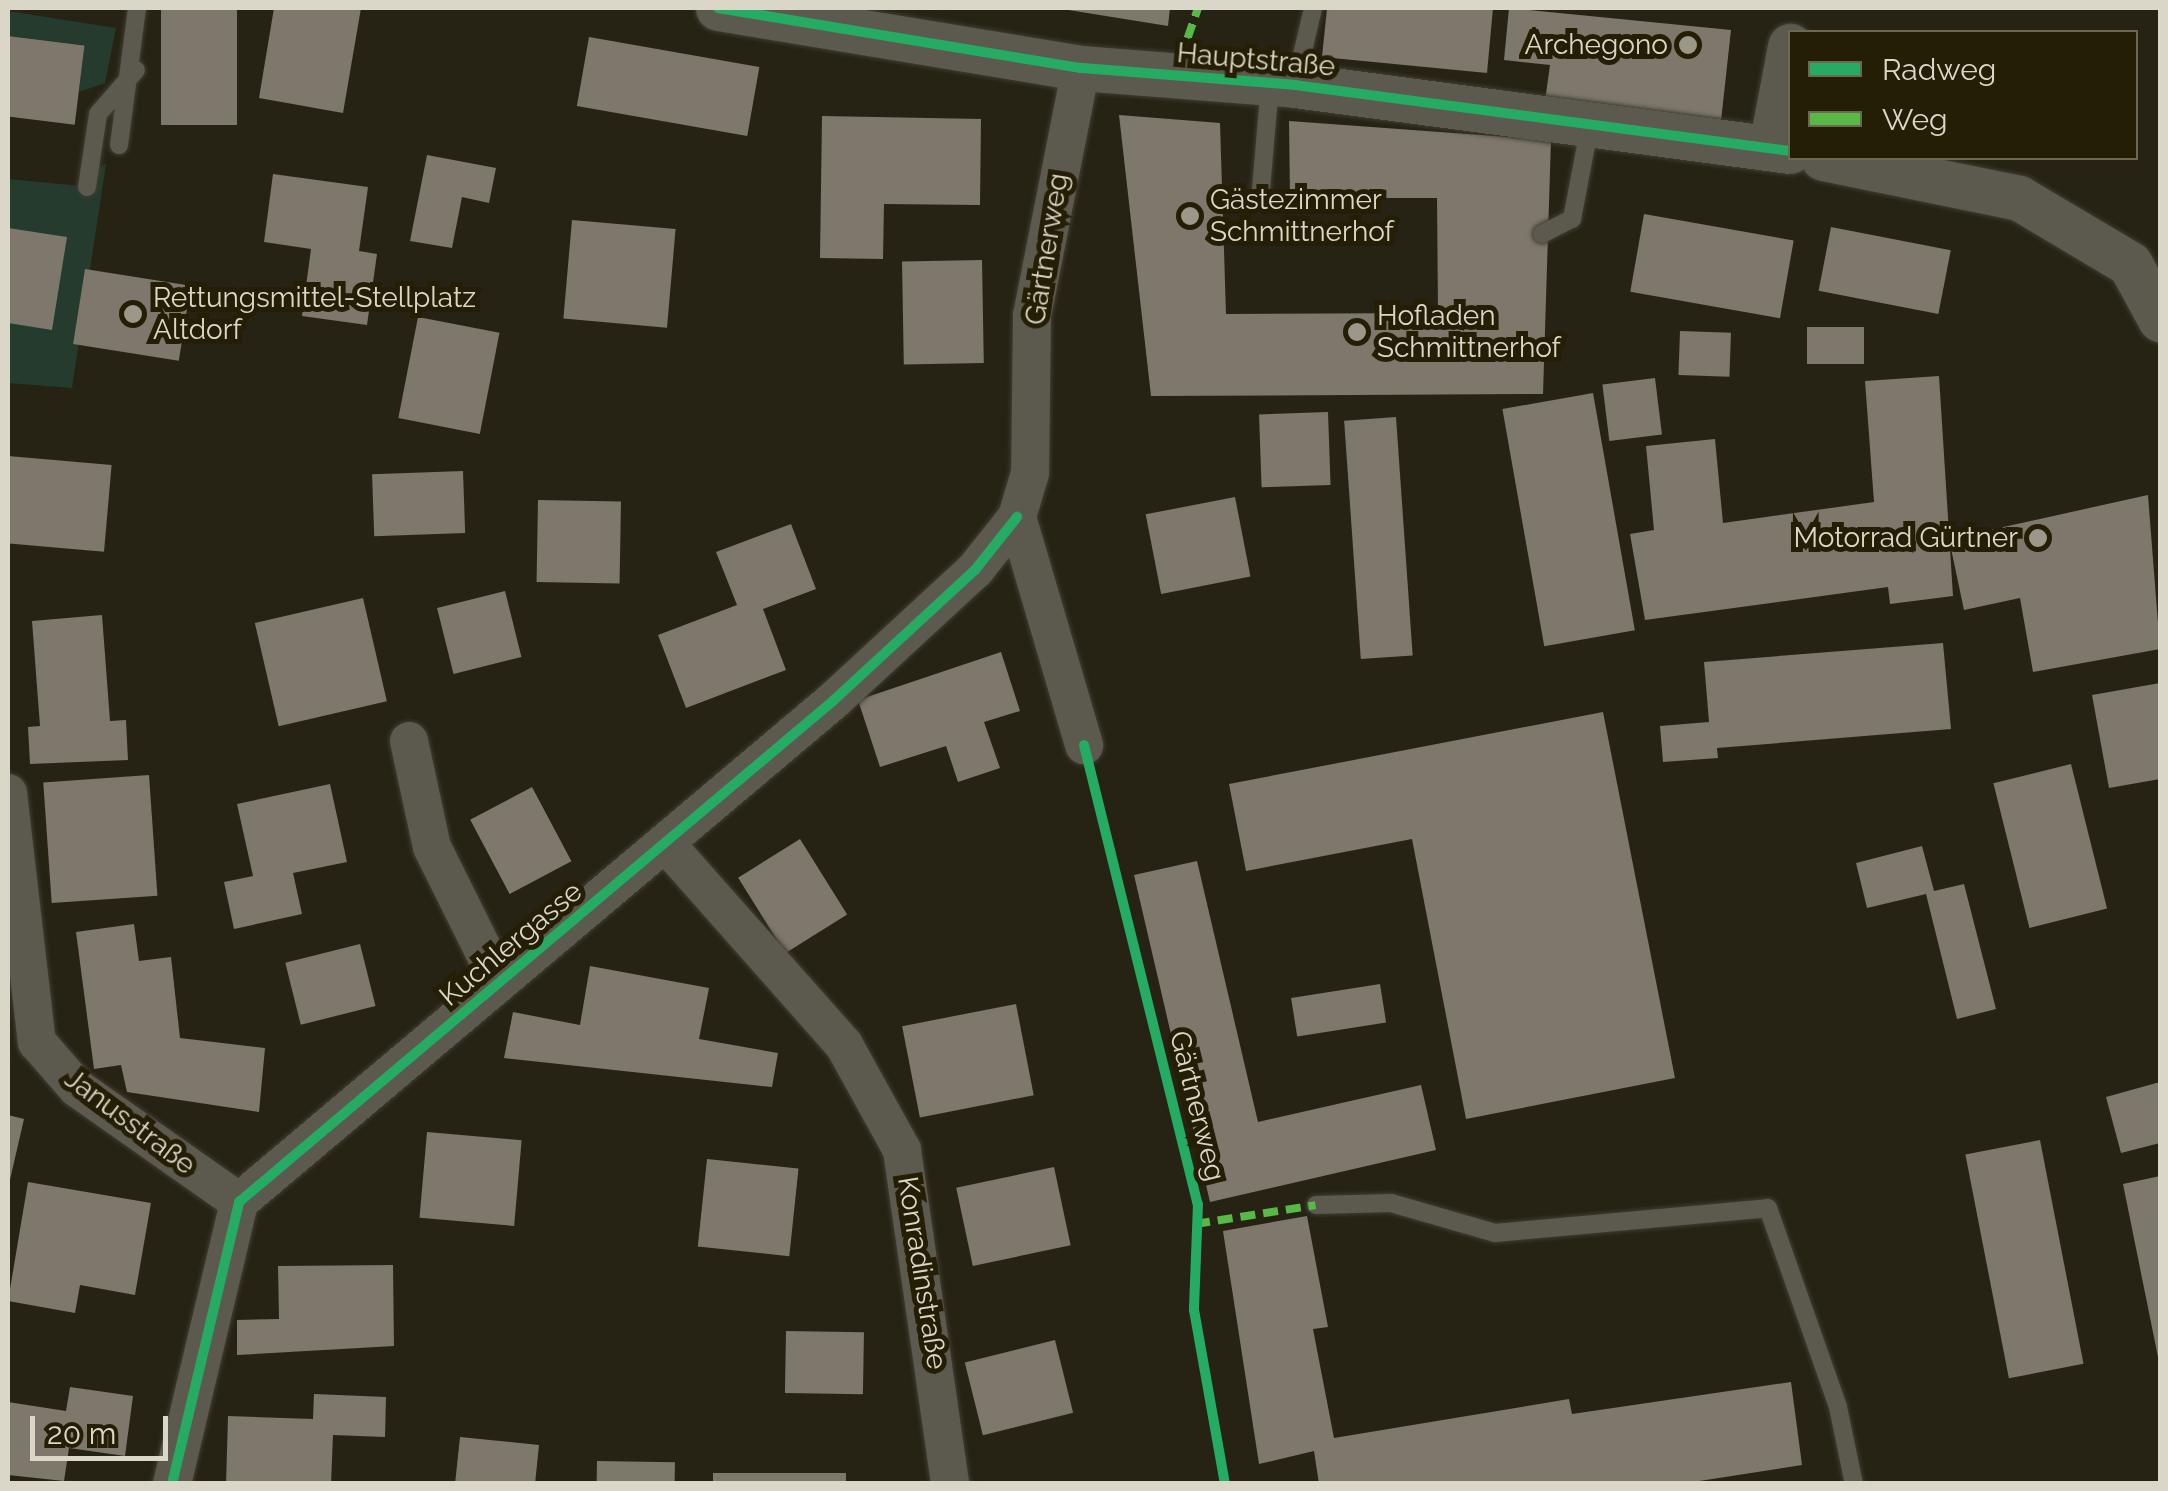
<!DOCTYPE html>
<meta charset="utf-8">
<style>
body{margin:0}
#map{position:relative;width:2168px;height:1491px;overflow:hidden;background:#262315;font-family:Raleway,sans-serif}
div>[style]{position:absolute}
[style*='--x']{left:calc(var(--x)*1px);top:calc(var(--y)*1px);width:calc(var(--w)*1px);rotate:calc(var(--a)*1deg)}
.green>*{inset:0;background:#253b2e}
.building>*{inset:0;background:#7d776c;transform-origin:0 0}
.roads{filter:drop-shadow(0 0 2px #403d32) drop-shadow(0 0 2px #403d32)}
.service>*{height:18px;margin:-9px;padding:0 9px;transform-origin:9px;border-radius:9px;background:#5c594f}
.minor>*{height:38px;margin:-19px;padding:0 19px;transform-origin:19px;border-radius:19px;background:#5c594f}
.tertiary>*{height:45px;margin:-22.5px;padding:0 22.5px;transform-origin:22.5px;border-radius:22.5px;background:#5c594f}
.quiet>*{height:8px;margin-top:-4px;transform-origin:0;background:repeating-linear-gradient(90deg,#58b947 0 15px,transparent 0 23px)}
.cycleway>*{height:10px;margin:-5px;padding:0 5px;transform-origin:5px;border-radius:5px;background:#26ab63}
.dots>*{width:28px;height:28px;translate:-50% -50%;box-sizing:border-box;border:5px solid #241e04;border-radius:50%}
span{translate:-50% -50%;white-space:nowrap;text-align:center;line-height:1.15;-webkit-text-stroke:10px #241e04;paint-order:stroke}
.poi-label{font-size:28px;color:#dbd7c8}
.right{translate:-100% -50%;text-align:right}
.left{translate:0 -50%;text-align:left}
.street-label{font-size:28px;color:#dbd7c8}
.frame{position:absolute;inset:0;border:10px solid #dbd7c8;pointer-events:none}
.legend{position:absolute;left:1788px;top:30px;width:350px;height:130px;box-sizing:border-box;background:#241e04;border:2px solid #6d6852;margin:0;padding:12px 18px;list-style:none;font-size:30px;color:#dbd7c8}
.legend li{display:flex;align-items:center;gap:20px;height:50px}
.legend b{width:50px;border:2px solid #6d6852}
.scale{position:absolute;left:30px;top:1416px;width:138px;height:45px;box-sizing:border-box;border:5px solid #dbd7c8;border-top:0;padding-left:12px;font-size:30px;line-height:35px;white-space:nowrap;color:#dbd7c8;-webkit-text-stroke:8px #241e04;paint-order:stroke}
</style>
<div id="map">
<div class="green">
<i style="clip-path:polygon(8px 11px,116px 28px,105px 83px,79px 92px,84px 45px,8px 36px)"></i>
<i style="clip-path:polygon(106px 164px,72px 388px,8px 383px,8px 179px,91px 187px,94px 169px)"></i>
</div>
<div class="building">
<i style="left:161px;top:8px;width:76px;height:117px"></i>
<i style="clip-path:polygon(274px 8px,361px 8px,343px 113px,259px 98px)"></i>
<i style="clip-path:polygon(1056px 8px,1170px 8px,1168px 26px)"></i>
<i style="clip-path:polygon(1327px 8px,1493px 8px,1487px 73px,1322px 57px)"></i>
<i style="clip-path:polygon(1509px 8px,1731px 30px,1721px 121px,1545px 101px,1550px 65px,1504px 60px)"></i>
<i style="left:8px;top:36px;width:77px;height:80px;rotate:7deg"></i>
<i style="left:589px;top:37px;width:173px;height:70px;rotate:10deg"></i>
<i style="clip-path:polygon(1119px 115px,1220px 123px,1226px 314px,1438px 313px,1437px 198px,1290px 198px,1289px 121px,1551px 140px,1543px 394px,1151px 396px)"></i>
<i style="clip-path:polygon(822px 116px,981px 119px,980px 205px,884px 204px,883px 259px,820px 258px)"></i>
<i style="clip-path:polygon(427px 155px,496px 168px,489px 203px,462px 197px,452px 248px,410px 241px)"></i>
<i style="clip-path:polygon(273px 174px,368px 187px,359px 251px,377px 254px,367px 325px,302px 316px,311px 249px,264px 242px)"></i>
<i style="left:1644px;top:214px;width:152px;height:79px;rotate:10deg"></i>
<i style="left:572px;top:220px;width:104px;height:99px;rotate:5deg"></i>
<i style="left:1831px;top:227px;width:122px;height:65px;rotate:11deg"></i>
<i style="clip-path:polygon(8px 228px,67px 237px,52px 330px,8px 323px)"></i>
<i style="left:982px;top:260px;width:103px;height:80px;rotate:89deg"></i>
<i style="left:85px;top:269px;width:107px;height:76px;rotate:9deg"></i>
<i style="left:418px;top:317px;width:83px;height:103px;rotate:11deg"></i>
<i style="left:1807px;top:327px;width:57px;height:37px"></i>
<i style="left:1680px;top:331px;width:51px;height:44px;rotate:2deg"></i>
<i style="clip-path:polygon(1939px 376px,1953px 596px,1890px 604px,1888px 587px,1645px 620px,1630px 534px,1654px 530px,1646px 446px,1715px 439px,1723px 523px,1874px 502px,1865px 381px)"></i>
<i style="left:1655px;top:378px;width:57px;height:53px;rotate:83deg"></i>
<i style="left:1593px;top:393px;width:241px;height:92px;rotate:80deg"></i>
<i style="left:1328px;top:412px;width:73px;height:69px;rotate:88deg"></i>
<i style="left:1396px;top:417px;width:239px;height:52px;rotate:86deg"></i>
<i style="left:8px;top:456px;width:104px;height:87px;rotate:5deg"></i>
<i style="left:463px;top:471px;width:62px;height:91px;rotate:88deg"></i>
<i style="clip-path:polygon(2148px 495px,2160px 649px,2033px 672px,2020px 598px,1964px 610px,1949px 539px)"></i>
<i style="left:1235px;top:497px;width:81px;height:91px;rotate:79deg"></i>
<i style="left:538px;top:500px;width:83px;height:82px;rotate:1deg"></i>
<i style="clip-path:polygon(791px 524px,816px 589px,763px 609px,786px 670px,686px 708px,658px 635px,737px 605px,716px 552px)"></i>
<i style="left:505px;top:591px;width:68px;height:70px;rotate:76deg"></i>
<i style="left:363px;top:598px;width:106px;height:111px;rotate:77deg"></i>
<i style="clip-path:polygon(102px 615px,110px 721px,126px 720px,128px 760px,30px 764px,28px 727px,40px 726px,32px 621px)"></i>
<i style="clip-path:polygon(1943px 643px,1951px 729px,1717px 748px,1718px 758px,1663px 762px,1660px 726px,1709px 722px,1704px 662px)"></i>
<i style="clip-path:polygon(1001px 652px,1020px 711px,984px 722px,1000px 768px,958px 782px,946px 746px,880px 767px,858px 700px)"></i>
<i style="clip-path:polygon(2160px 683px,2160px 779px,2109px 788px,2092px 695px)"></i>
<i style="clip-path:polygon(1603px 712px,1675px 1078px,1466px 1119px,1412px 839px,1246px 871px,1229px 784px)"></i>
<i style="left:2071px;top:764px;width:149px;height:80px;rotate:76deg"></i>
<i style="left:149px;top:775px;width:121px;height:106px;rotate:86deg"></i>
<i style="clip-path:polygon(330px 784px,347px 862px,293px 873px,302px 914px,234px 929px,224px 882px,253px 876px,237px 804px)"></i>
<i style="left:532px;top:787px;width:84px;height:70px;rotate:62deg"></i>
<i style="left:800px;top:839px;width:89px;height:73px;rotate:58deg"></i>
<i style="clip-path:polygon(1922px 846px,1934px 891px,1964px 884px,1996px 1009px,1957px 1019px,1926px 894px,1867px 908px,1856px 863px)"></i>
<i style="clip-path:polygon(1197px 861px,1258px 1122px,1421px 1085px,1436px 1150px,1210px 1202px,1134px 875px)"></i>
<i style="clip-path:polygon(134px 924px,139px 961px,171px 957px,180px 1038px,265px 1048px,259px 1112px,127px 1092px,121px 1065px,94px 1069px,76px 932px)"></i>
<i style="left:360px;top:944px;width:64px;height:77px;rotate:76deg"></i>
<i style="clip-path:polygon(590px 966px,709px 988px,699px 1039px,778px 1053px,772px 1087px,504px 1058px,513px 1012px,580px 1025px)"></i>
<i style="left:1380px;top:984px;width:39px;height:90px;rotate:81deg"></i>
<i style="left:1016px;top:1004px;width:93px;height:116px;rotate:79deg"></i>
<i style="clip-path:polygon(2160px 1082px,2160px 1143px,2121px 1153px,2106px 1097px)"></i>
<i style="clip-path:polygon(8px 1115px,24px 1119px,9px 1184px,8px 1184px)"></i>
<i style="left:427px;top:1132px;width:95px;height:86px;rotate:5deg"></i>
<i style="left:2040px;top:1140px;width:228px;height:76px;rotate:79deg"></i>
<i style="left:707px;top:1159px;width:92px;height:88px;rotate:6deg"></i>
<i style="left:1054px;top:1167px;width:80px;height:100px;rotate:78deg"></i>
<i style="clip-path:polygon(2160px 1176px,2160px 1362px,2159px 1362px,2123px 1184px)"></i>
<i style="clip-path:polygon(28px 1182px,151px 1203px,135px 1295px,80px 1285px,75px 1313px,8px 1301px)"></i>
<i style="clip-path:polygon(1307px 1216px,1328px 1327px,1313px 1329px,1334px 1438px,1569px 1399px,1572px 1414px,1791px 1382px,1802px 1465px,1680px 1484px,1319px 1484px,1314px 1451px,1259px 1464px,1223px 1231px)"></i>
<i style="clip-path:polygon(393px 1265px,394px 1346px,237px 1355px,237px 1320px,279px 1319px,278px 1266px)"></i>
<i style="left:786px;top:1331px;width:78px;height:62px;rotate:1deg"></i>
<i style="left:1055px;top:1340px;width:75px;height:93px;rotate:76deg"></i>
<i style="clip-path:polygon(70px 1387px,133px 1396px,125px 1456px,69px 1448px,64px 1481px,8px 1475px,8px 1402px,66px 1411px)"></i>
<i style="clip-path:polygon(314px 1394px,386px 1397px,385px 1437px,333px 1435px,331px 1484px,226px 1484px,228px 1416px,313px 1419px)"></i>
<i style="clip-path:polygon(460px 1437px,539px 1445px,535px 1484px,455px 1484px)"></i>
<i style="left:597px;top:1461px;width:78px;height:23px;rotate:1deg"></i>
<i style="left:846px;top:1473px;width:11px;height:133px;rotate:90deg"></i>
</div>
<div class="roads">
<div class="service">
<i style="--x:1295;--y:85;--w:79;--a:-76.8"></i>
<i style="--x:119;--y:145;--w:138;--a:-82.5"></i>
<i style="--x:87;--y:187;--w:74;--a:-81.4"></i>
<i style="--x:98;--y:114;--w:58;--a:-49.2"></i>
<i style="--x:1260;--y:201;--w:117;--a:-85.1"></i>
<i style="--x:1542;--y:234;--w:34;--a:-27"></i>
<i style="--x:1572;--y:219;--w:96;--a:-79.2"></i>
<i style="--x:1316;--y:1205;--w:75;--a:-1.5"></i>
<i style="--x:1391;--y:1203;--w:108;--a:16.1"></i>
<i style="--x:1495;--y:1233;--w:274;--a:-5.2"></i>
<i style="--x:1768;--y:1208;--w:211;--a:70.6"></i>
<i style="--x:1838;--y:1407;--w:79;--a:78.3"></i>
</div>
<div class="minor">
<i style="--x:1081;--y:68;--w:252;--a:101.2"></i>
<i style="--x:1032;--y:315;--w:158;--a:90.7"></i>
<i style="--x:1030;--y:473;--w:46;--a:106.5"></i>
<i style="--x:1017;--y:517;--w:238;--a:73.6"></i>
<i style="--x:409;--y:741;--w:108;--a:77.8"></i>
<i style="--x:432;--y:847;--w:151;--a:63.6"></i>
<i style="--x:8;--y:793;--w:251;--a:83.4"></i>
<i style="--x:37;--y:1042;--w:61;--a:49"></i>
<i style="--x:77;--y:1088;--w:198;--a:35.1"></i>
<i style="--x:667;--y:845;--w:267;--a:48.5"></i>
<i style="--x:844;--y:1045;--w:120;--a:61.1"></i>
<i style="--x:902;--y:1150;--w:337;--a:81.8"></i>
<i style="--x:172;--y:1484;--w:290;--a:-76.6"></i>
<i style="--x:239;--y:1202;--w:778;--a:-40.15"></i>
<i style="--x:834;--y:700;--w:192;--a:-42.7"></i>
<i style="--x:975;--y:570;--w:68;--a:-51.6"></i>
</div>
<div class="tertiary">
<i style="--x:718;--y:8;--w:368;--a:9.4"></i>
<i style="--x:1081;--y:68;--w:215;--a:4.5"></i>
<i style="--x:1295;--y:85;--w:499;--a:7.6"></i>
<i style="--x:1771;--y:147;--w:103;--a:-79.3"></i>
<i style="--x:1823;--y:158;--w:200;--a:11.5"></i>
<i style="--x:2019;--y:198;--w:129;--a:30.7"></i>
<i style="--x:2130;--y:264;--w:63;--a:61.4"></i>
</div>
</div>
<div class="quiet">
<i style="--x:1180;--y:60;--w:55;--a:-70.9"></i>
<i style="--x:1195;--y:1224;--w:122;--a:-8.9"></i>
</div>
<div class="cycleway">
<i style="--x:718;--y:8;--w:368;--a:9.4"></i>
<i style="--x:1081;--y:68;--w:215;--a:4.5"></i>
<i style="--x:1295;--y:85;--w:499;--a:7.6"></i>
<i style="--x:1084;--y:745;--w:473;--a:76.1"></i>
<i style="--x:1198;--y:1204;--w:106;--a:92.2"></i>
<i style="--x:1194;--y:1310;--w:177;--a:79.9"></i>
<i style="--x:172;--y:1484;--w:290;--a:-76.6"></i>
<i style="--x:239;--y:1202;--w:778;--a:-40.15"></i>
<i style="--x:834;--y:700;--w:192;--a:-42.7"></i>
<i style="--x:975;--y:570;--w:68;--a:-51.6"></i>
</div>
<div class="dots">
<i style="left:1688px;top:45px;background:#9c9889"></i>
<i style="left:1190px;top:216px;background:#9c9889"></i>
<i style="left:133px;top:314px;background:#9c9889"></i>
<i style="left:1357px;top:332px;background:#9c9889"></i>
<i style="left:2038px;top:538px;background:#9c9889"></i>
</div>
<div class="poi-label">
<span class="right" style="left:1668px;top:45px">Archegono</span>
<span class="left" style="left:1210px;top:216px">Gästezimmer<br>Schmittnerhof</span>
<span class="left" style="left:153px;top:314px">Rettungsmittel-Stellplatz<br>Altdorf</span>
<span class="left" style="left:1377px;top:332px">Hofladen<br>Schmittnerhof</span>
<span class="right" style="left:2018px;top:538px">Motorrad Gürtner</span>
</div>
<div class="street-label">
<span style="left:1256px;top:60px;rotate:5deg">Hauptstraße</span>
<span style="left:1047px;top:249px;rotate:-81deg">Gärtnerweg</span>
<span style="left:511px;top:944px;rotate:-40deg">Kuchlergasse</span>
<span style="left:1197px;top:1106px;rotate:76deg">Gärtnerweg</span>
<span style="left:130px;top:1122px;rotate:37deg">Janusstraße</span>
<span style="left:922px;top:1273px;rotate:81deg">Konradinstraße</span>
</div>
<div class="frame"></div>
<ul class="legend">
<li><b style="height:12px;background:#26ab63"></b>Radweg</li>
<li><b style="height:12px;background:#58b947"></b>Weg</li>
</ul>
<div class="scale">20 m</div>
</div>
